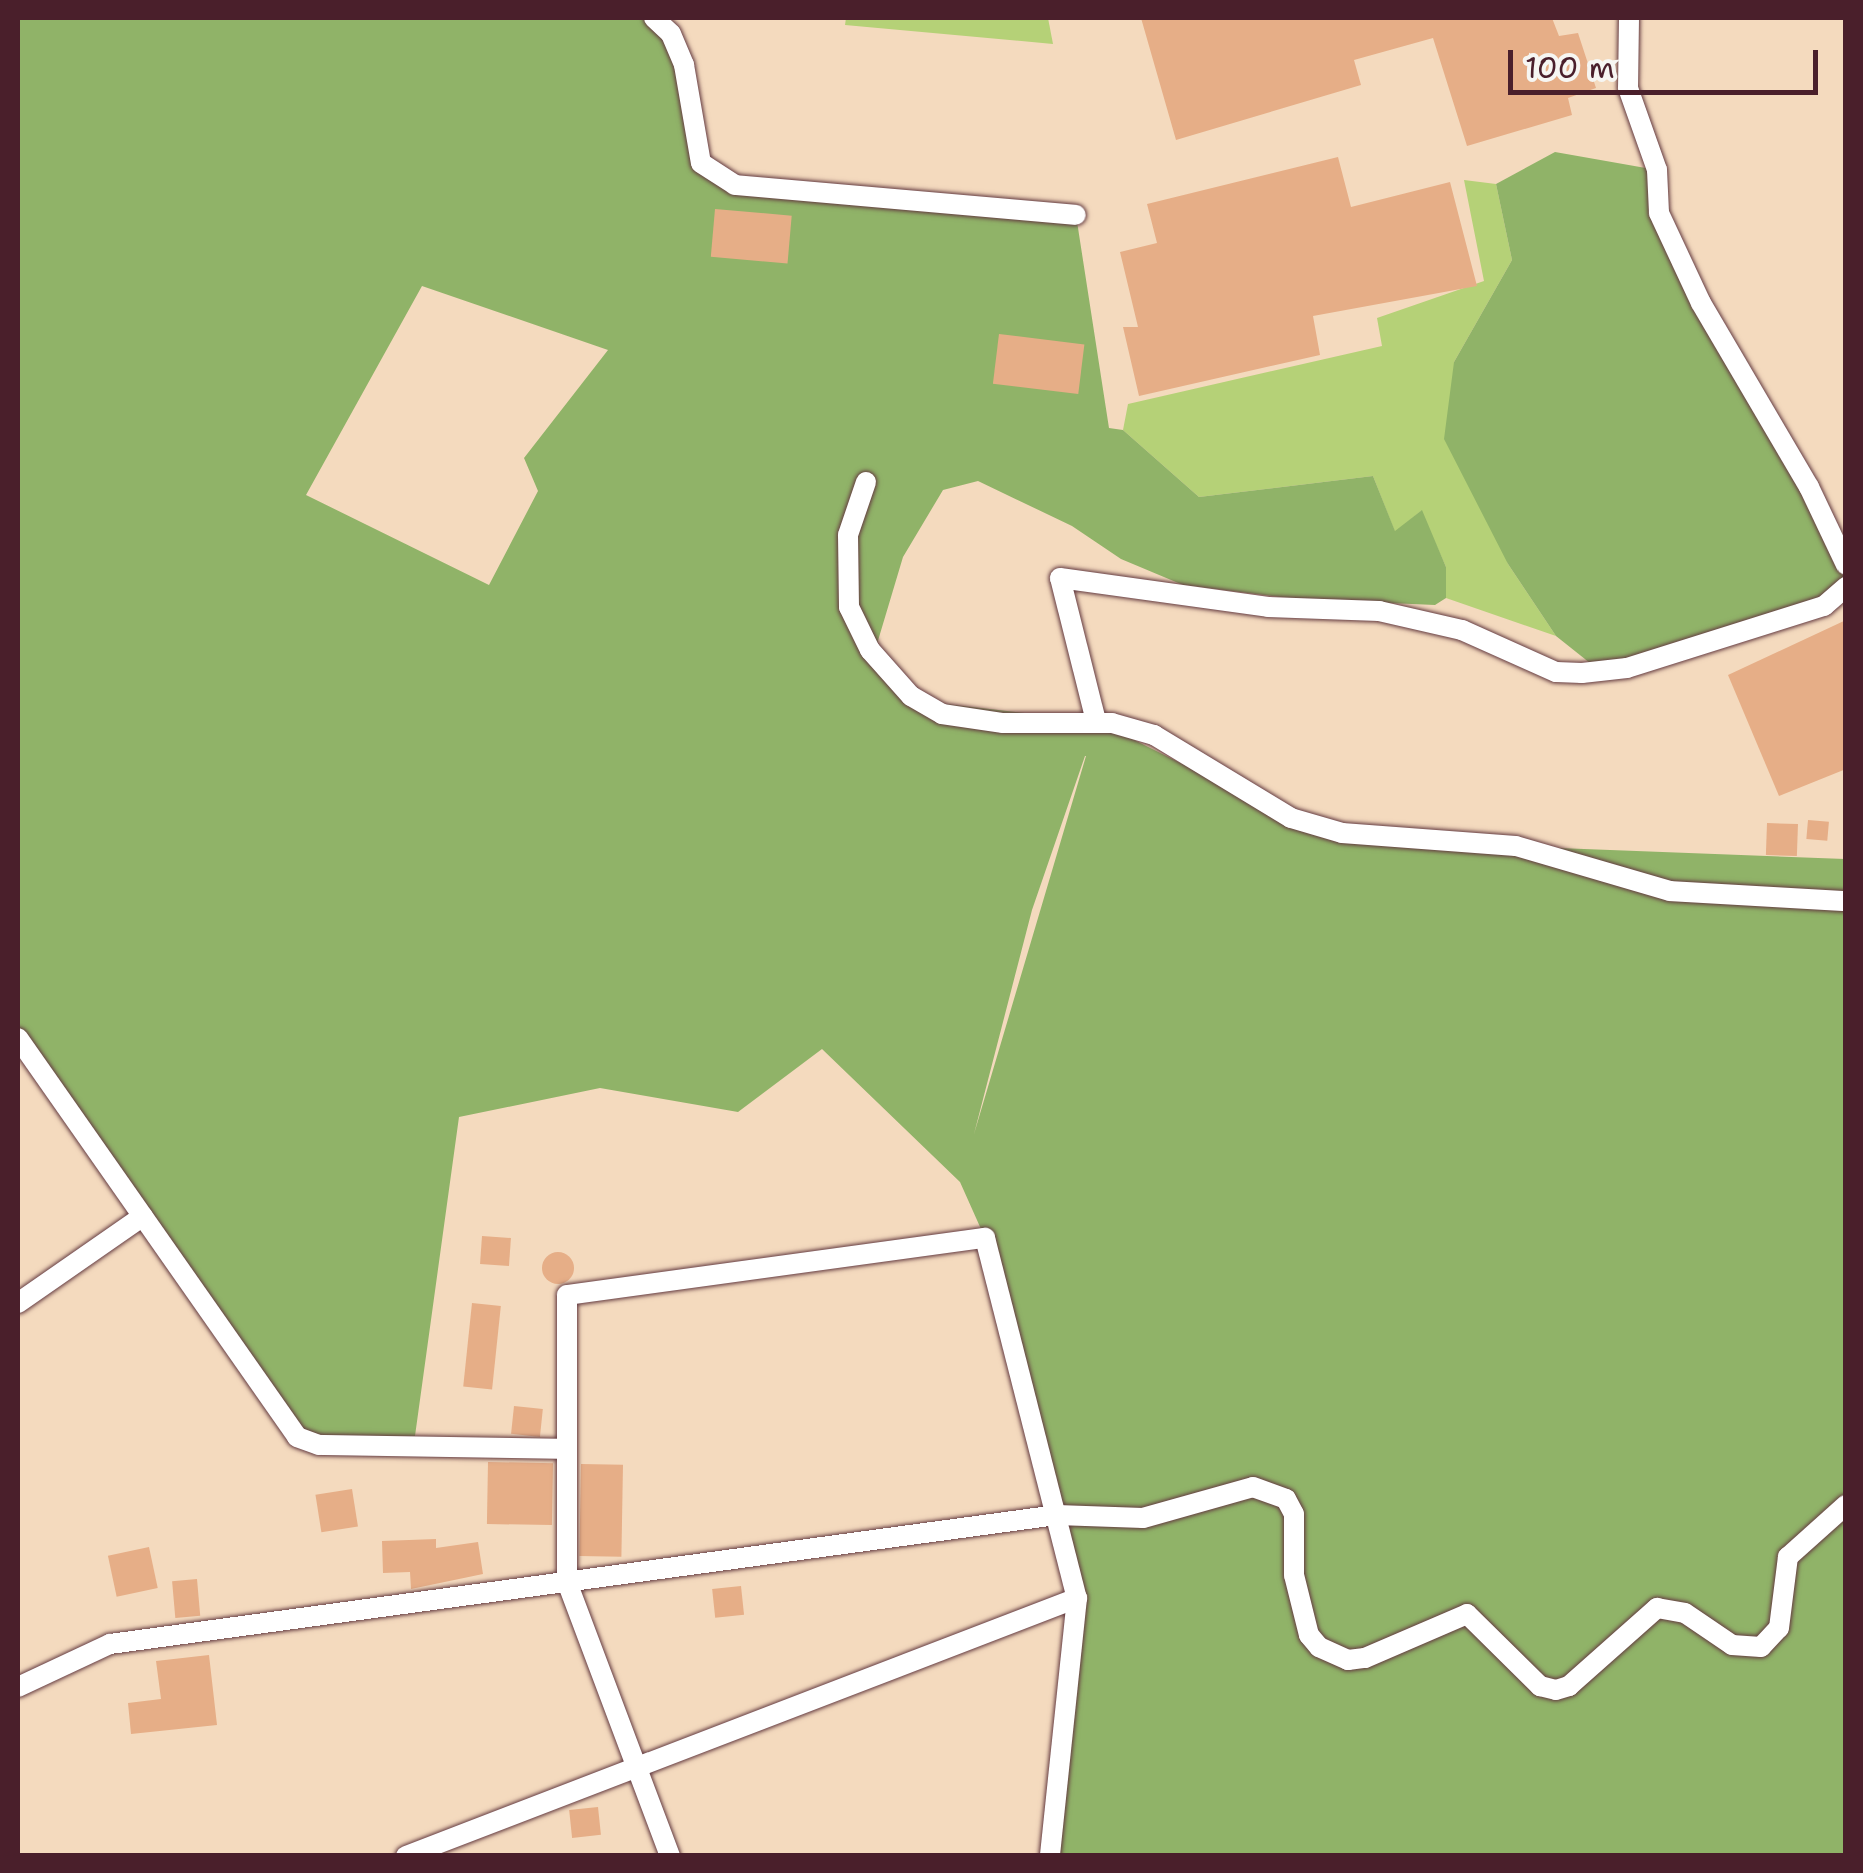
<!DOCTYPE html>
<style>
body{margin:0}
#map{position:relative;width:1863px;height:1873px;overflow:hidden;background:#f4dabe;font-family:"Shantell Sans",sans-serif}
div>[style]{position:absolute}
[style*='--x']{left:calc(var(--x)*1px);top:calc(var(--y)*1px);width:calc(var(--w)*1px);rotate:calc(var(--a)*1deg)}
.green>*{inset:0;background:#b5d177}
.forest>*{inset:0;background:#90b368}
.building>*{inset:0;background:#e6ae87;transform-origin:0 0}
.round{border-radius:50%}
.roads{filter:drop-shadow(0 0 2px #643b41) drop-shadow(0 0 2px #643b41)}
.minor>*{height:20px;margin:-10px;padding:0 10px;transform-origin:10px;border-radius:10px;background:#fff}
span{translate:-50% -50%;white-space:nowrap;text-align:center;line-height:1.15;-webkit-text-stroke:8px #f6f6f2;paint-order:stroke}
.frame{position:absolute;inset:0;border:20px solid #4a1f2b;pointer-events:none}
.scale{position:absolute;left:1508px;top:50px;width:310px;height:45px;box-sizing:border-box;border:5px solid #4a1f2b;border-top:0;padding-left:12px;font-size:30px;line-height:35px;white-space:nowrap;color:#4a1f2b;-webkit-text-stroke:8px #f6f6f2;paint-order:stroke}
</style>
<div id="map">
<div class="green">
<i style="clip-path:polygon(846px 18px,1048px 18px,1053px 44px,845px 25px)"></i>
<i style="clip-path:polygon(1464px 180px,1496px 184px,1512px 260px,1454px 362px,1508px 564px,1556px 636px,1446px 598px,1446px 567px,1421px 511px,1395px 532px,1373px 476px,1199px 497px,1123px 430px,1128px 404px,1382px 346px,1377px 318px,1484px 281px)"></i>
</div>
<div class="forest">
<i style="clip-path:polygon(evenodd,18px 18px,650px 18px,684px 65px,714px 174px,1076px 215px,1109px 428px,1123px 430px,1199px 497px,1373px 476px,1395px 531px,1422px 510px,1446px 567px,1446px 598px,1435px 605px,1297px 599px,1183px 585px,1121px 559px,1072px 526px,978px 481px,943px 490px,903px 557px,874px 654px,920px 701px,1096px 721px,1291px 818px,1558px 848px,1845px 859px,1845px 1855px,1050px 1855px,1061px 1748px,1067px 1557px,985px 1238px,960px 1182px,822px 1049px,738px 1112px,600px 1088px,459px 1117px,415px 1436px,297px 1437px,18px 1038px,18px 18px,422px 286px,608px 350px,524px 458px,538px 491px,489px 585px,306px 495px,422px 286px,18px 18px,1085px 756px,1086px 756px,974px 1134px,1032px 910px,1085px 756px)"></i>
<i style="clip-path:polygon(1555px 152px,1657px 170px,1689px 277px,1845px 568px,1845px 586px,1809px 611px,1600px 671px,1556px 636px,1508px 564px,1444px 439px,1454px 362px,1512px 260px,1496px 184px)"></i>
</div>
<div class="building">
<i style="clip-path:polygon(1141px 18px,1552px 18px,1559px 36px,1578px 33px,1596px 88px,1568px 98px,1572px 115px,1467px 146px,1433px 38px,1354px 60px,1361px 85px,1176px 140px)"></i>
<i style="clip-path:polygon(1338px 157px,1351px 207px,1450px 182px,1477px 286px,1313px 316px,1320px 355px,1139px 396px,1123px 327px,1138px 327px,1120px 252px,1157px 243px,1147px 204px)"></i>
<i style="left:715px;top:209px;width:77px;height:48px;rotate:5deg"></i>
<i style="left:999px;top:334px;width:86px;height:50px;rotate:7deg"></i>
<i style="clip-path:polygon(1846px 620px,1846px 769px,1779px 796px,1728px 675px)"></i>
<i style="left:1808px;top:820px;width:21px;height:19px;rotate:5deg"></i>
<i style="left:1767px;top:823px;width:31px;height:32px;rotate:2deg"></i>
<i style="left:482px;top:1236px;width:29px;height:28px;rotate:4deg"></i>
<i class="round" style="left:542px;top:1252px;width:32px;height:32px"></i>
<i style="left:472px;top:1303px;width:29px;height:84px;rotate:6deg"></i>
<i style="left:514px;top:1406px;width:29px;height:28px;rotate:6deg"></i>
<i style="left:488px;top:1462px;width:65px;height:62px;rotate:1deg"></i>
<i style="left:581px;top:1464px;width:42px;height:92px;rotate:1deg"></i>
<i style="left:352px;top:1489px;width:38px;height:37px;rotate:81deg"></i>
<i style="clip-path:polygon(436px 1539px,436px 1548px,478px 1542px,483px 1574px,411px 1589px,410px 1572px,383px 1573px,382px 1541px)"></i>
<i style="left:149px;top:1547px;width:42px;height:42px;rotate:78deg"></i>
<i style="left:197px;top:1579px;width:37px;height:25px;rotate:85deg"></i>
<i style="left:741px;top:1586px;width:29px;height:29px;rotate:84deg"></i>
<i style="clip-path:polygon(209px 1655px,217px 1725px,131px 1734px,128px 1703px,161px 1699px,156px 1661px)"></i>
<i style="left:598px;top:1807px;width:28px;height:29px;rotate:84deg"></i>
</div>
<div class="roads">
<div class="minor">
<i style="--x:654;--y:18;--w:23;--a:43"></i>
<i style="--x:671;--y:34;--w:34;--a:67"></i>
<i style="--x:684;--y:65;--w:99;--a:80.2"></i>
<i style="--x:701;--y:163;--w:40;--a:32.9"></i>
<i style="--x:735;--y:185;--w:342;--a:5"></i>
<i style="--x:1629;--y:18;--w:70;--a:90.8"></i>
<i style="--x:1628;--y:88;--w:87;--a:70.5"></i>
<i style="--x:1657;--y:170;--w:43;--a:87.3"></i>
<i style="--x:1659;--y:213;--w:99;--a:65"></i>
<i style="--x:1701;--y:303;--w:213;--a:59.6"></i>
<i style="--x:1809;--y:487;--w:86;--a:64.6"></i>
<i style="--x:866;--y:482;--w:56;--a:108.8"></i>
<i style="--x:848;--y:535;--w:72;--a:89.2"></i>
<i style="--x:849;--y:607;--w:48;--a:64"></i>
<i style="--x:870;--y:650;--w:62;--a:48.3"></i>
<i style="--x:911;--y:696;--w:36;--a:30"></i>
<i style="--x:942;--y:714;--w:62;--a:8.4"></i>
<i style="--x:1003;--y:723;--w:109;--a:0"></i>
<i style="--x:1112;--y:723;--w:44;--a:15.9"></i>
<i style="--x:1154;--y:735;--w:160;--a:31.2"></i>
<i style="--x:1291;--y:818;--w:53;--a:16.4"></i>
<i style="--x:1342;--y:833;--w:174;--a:4.3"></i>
<i style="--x:1516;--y:846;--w:160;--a:16.3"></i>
<i style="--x:1670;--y:891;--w:176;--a:3.3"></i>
<i style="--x:1096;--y:721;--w:147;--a:-104.1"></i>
<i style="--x:1060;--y:578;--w:210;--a:7.9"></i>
<i style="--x:1268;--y:607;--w:111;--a:2.1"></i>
<i style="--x:1379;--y:611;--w:85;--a:12.9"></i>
<i style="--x:1462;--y:630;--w:103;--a:24.1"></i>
<i style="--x:1556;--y:672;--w:26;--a:2"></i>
<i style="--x:1582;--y:673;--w:45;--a:-6.3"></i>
<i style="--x:1627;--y:668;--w:207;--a:-17.5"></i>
<i style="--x:1824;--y:606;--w:29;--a:-41"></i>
<i style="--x:18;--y:1038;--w:487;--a:55"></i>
<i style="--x:297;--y:1437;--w:23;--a:20"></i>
<i style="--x:319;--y:1445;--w:245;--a:0.9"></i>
<i style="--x:18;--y:1303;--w:152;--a:-34.8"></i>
<i style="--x:18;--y:1687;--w:102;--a:-25.1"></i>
<i style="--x:110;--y:1644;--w:956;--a:-7.76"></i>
<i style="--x:1057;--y:1515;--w:86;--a:2"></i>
<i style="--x:1143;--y:1518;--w:114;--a:-15.7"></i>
<i style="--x:1253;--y:1487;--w:35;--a:20"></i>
<i style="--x:1286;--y:1499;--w:17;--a:62"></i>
<i style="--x:1294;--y:1514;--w:61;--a:90"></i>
<i style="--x:1294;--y:1575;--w:62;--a:76"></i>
<i style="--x:1309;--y:1635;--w:16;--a:50"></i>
<i style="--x:1319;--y:1647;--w:32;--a:24"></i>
<i style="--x:1348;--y:1660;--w:17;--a:-7"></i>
<i style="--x:1365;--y:1658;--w:111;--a:-23.3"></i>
<i style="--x:1467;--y:1614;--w:103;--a:44.6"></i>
<i style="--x:1540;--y:1686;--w:16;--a:14"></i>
<i style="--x:1556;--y:1690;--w:14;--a:-17"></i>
<i style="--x:1569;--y:1686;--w:118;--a:-41.6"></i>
<i style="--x:1657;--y:1608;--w:28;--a:10"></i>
<i style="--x:1685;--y:1613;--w:57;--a:34.2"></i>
<i style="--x:1732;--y:1645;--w:29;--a:4"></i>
<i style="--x:1761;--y:1647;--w:26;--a:-47"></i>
<i style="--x:1779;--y:1628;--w:72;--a:-82.8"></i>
<i style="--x:1788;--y:1557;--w:78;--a:-41.9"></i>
<i style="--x:406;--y:1856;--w:719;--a:-21.03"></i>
<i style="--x:670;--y:1856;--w:293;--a:-110.6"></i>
<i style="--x:567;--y:1582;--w:287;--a:-90"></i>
<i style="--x:567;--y:1295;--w:422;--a:-7.8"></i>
<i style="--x:985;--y:1238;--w:372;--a:75.7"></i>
<i style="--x:1077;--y:1598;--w:259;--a:96"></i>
</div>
</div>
<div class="frame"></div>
<div class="scale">100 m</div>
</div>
